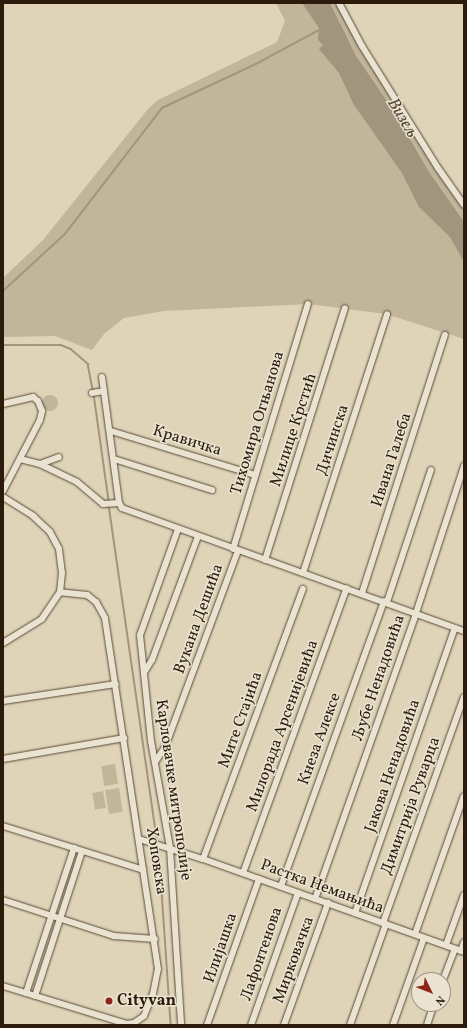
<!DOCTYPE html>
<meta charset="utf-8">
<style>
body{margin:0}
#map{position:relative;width:467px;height:1028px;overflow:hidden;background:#dfd4b8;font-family:Vollkorn,serif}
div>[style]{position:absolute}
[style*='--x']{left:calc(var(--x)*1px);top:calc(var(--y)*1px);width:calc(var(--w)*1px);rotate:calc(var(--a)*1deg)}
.green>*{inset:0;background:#c1b59a;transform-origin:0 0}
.round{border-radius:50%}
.water>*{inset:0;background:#a2957d}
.stream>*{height:1.5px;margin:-0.75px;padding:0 0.75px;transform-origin:0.75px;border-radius:0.75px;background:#a2957d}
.roads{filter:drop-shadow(0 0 1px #594936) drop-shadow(0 0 1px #594936)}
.minor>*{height:6px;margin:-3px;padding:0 3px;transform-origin:3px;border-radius:3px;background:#eae3d1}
.dots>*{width:11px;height:11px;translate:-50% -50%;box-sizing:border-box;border:2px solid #eae3d1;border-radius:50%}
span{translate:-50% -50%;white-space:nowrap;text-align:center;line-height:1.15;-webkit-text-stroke:3px #eae3d1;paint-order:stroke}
.street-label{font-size:16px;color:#2c1b0a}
.poi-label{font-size:16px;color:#2c1b0a;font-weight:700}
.left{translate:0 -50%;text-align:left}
.water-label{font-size:17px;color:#554632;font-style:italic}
.frame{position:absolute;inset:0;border:4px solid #2c1b0a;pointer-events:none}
.north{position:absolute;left:411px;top:972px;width:40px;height:40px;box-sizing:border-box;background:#eae3d1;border:1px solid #9e9381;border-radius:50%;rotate:133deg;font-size:11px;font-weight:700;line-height:16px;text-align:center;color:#2c1b0a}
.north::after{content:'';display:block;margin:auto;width:14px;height:18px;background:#8f2418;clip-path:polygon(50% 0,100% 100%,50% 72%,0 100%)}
</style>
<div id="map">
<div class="green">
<i style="clip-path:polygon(276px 3px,339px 3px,464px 208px,464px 339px,386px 314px,308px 304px,164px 311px,124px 318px,104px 334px,92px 350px,55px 336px,3px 337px,3px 278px,43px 240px,148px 109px,158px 100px,277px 42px,285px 21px)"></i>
<i class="round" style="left:42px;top:395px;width:16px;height:16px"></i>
<i style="left:115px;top:764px;width:20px;height:14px;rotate:81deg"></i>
<i style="left:119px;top:788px;width:24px;height:14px;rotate:81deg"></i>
<i style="left:103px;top:791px;width:17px;height:11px;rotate:80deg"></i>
</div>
<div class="water">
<i style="clip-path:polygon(302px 3px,330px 3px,356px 56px,393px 110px,429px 172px,464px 222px,464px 262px,450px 237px,419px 207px,402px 173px,354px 105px,339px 73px,319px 49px,323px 45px,318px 40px,319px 28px)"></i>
</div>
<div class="stream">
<i style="--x:3;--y:291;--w:84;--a:-42.6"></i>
<i style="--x:65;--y:234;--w:159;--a:-52.4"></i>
<i style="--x:162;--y:108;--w:108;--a:-25.1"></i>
<i style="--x:260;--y:62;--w:67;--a:-28.5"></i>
<i style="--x:3;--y:345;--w:58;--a:0"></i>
<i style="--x:61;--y:345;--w:11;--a:22"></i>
<i style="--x:71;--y:349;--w:23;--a:41"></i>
<i style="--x:88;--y:364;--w:26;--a:79"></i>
<i style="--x:94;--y:394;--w:108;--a:82"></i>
<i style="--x:109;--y:505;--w:343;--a:81.8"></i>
<i style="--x:159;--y:847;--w:178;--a:86.1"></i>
</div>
<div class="roads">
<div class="minor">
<i style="--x:339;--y:3;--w:49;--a:61.9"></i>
<i style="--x:362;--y:46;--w:144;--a:58.1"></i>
<i style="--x:438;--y:168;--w:45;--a:54.9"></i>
<i style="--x:102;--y:377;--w:127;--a:82.3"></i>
<i style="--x:119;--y:503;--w:6;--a:59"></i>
<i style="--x:122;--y:508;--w:363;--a:19.8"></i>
<i style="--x:92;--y:393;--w:12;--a:-9"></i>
<i style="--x:3;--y:404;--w:31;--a:-13"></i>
<i style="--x:33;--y:397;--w:6;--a:39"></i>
<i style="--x:38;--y:401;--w:11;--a:68"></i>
<i style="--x:42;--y:411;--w:9;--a:103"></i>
<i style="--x:40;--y:420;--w:80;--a:117.5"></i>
<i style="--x:111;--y:431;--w:151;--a:17"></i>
<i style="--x:20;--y:459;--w:21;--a:14"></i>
<i style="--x:40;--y:464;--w:20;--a:-20"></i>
<i style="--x:114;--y:459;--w:103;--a:17.6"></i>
<i style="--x:40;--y:464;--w:41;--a:25.9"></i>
<i style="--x:77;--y:482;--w:34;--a:40"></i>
<i style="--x:103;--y:504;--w:16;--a:-4"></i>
<i style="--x:3;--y:497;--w:36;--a:32"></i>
<i style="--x:33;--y:516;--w:23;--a:43"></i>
<i style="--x:50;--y:532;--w:19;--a:62"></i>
<i style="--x:59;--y:549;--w:24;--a:83"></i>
<i style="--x:62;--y:573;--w:19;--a:96"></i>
<i style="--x:60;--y:592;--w:32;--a:124"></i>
<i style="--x:42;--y:619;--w:46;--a:148.4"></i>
<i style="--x:178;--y:529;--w:113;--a:109.7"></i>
<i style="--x:140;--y:635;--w:107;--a:84.1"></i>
<i style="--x:151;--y:741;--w:109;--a:79.9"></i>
<i style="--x:170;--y:848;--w:177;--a:86.4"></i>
<i style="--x:233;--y:549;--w:256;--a:-73"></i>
<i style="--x:265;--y:560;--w:264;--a:-72.4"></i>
<i style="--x:303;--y:573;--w:272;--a:-72"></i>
<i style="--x:362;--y:593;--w:271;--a:-72.2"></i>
<i style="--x:387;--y:602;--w:139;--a:-71.6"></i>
<i style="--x:145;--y:671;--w:13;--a:-58"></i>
<i style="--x:152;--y:660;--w:132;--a:-69.6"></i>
<i style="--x:3;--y:701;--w:114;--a:-8.6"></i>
<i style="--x:3;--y:759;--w:123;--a:-9.8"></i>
<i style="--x:155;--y:762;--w:18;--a:-56"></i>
<i style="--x:165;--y:747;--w:209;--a:-69.6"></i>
<i style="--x:3;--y:826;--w:147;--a:17.4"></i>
<i style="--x:139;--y:839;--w:67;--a:17.4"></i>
<i style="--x:203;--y:859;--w:277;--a:19.6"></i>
<i style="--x:203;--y:859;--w:288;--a:-69.7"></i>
<i style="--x:243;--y:873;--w:303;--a:-70"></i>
<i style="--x:281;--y:886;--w:303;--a:-70.1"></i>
<i style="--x:315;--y:899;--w:303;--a:-70.5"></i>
<i style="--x:416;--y:613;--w:155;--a:-71.9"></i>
<i style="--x:3;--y:900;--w:117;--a:18"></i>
<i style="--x:114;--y:936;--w:41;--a:4.2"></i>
<i style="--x:355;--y:913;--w:302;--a:-70.7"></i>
<i style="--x:383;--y:923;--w:240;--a:-70.3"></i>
<i style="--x:415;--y:934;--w:146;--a:-70.5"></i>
<i style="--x:446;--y:945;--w:53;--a:-70.2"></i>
<i style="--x:461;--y:951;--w:9;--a:-72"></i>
<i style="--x:443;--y:980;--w:33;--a:-69"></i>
<i style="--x:3;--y:986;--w:130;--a:17"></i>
<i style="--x:127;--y:1024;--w:7;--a:-8"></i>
<i style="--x:134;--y:1023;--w:12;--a:-35"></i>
<i style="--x:144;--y:1016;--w:24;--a:-68"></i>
<i style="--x:153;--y:994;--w:25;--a:-79"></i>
<i style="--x:158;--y:969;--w:355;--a:-98.6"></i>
<i style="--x:105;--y:618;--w:18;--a:-119"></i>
<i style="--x:96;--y:602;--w:11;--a:-142"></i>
<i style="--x:87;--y:595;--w:27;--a:-174"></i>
<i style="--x:26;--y:993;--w:153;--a:-71.7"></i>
<i style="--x:35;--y:996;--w:152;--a:-72"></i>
<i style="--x:207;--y:1025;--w:155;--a:-70.4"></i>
<i style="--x:251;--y:1025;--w:140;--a:-70.4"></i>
<i style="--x:284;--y:1025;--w:130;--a:-70.2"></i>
<i style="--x:350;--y:1025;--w:107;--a:-70.4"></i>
<i style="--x:393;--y:1025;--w:92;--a:-70.4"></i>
<i style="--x:427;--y:1025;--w:22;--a:-72"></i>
</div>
</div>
<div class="dots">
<i style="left:109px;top:1001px;background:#8f2418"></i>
</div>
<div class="street-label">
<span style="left:258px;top:423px;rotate:-73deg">Тихомира Огњанова</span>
<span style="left:294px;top:430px;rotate:-72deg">Милице Крстић</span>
<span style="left:333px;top:440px;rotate:-72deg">Дичинска</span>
<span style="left:187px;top:441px;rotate:17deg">Кравичка</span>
<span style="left:392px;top:460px;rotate:-72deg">Ивана Галеба</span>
<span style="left:199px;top:619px;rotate:-70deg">Вукана Дешића</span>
<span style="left:379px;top:678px;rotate:-71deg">Љубе Ненадовића</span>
<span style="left:241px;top:720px;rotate:-70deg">Мите Стајића</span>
<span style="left:283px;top:726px;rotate:-70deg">Милорада Арсенијевића</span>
<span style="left:320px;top:739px;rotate:-70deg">Кнеза Алексе</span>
<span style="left:393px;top:766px;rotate:-71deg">Јакова Ненадовића</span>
<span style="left:173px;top:790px;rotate:82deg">Карловачке митрополије</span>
<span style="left:411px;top:806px;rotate:-70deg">Димитрија Руварца</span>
<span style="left:156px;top:861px;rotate:81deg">Хоповска</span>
<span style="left:322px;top:887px;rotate:20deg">Растка Немањића</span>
<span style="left:221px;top:948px;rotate:-71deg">Илијашка</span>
<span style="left:262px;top:954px;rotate:-71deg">Лафонтенова</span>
<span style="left:294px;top:960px;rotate:-70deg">Мирковачка</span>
</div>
<div class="poi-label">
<span class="left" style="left:117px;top:1001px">Cityvan</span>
</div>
<div class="water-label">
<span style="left:402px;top:118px;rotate:59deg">Визељ</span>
</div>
<div class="frame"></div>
<div class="north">N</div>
</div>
